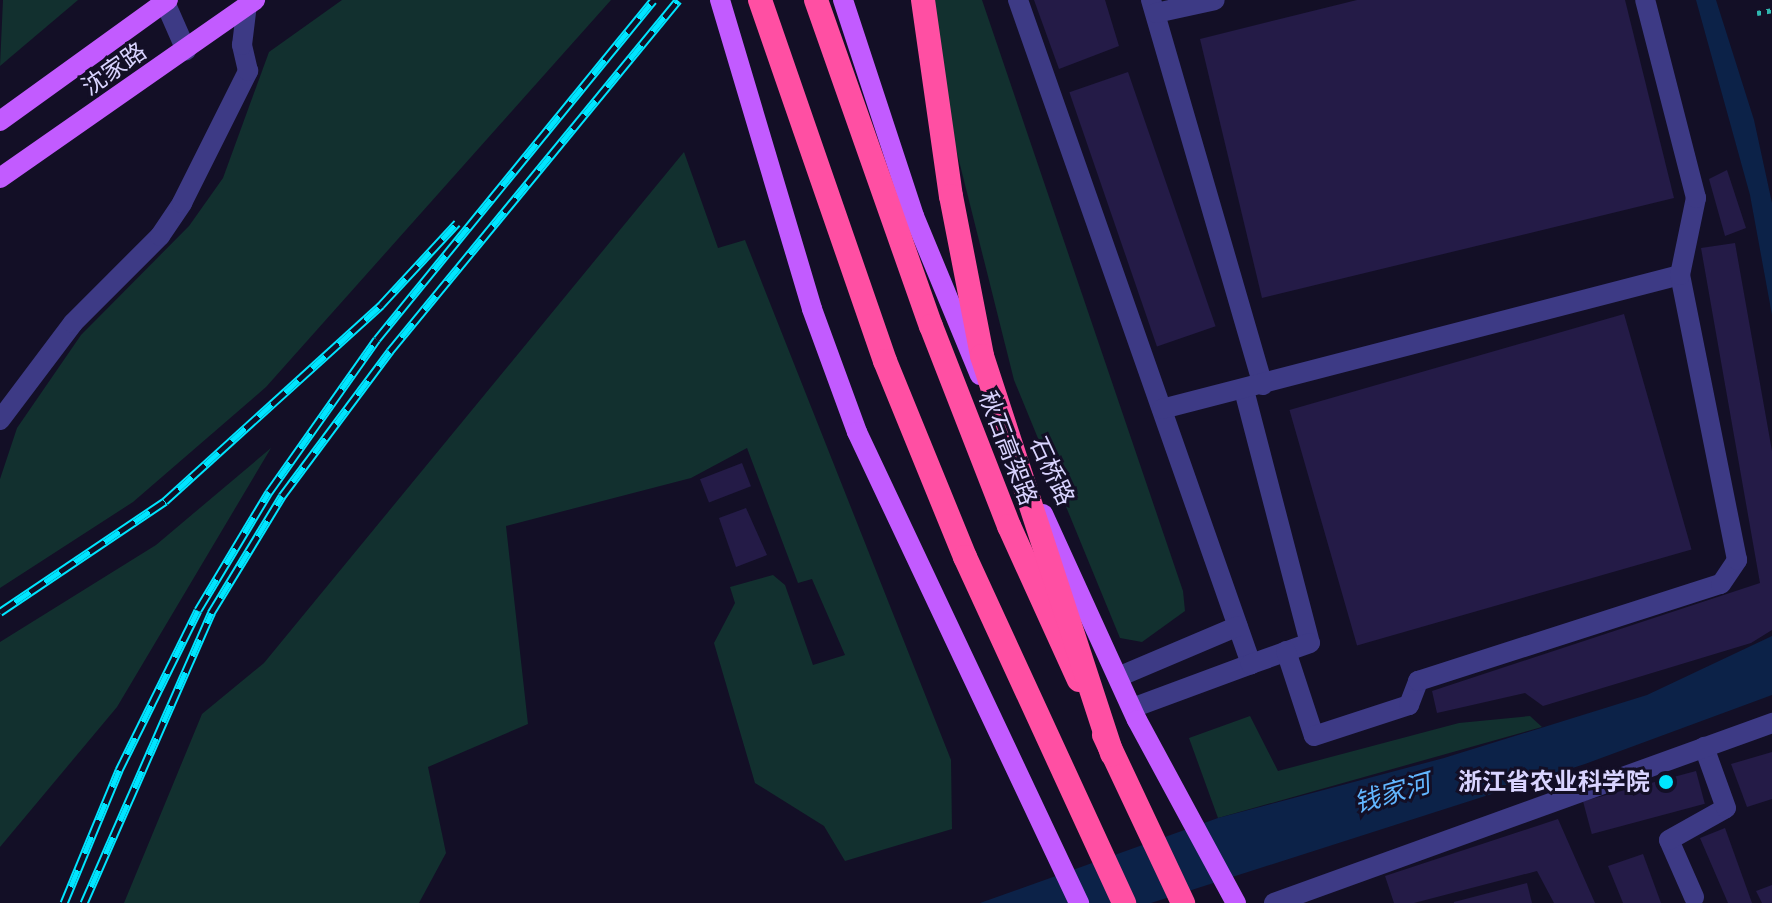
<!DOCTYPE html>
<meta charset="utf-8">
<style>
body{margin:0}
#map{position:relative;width:1772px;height:903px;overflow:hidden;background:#130f26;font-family:"Titillium Web","Noto Sans SC",sans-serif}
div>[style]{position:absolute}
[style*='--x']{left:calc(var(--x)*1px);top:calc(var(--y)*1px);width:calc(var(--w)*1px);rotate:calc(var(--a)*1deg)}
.green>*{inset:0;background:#12302f}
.water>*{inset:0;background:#0c2248}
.building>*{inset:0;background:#241b47;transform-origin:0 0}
.path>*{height:5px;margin-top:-2.5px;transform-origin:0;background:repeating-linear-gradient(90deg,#2fb8b0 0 4px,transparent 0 10px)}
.minor>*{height:20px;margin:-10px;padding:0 10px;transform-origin:10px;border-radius:10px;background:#3d3a85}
.major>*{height:20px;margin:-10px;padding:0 10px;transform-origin:10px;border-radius:10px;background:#c25bff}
.highway>*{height:24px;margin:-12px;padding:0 12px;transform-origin:12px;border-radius:12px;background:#ff4fa3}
.rail>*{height:9px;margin-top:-4.5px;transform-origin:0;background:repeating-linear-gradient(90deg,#130f26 0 18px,#00e5ff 0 36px);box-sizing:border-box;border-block:2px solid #00e5ff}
.highway-bridge>*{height:24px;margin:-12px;padding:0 12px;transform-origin:12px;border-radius:12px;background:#ff4fa3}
.dots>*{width:22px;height:22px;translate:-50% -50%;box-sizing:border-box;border:4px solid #130f26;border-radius:50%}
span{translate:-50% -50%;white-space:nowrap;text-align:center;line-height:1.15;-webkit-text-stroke:6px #130f26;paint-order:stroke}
.street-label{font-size:24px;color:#d9d4ff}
.poi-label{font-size:24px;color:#d9d4ff;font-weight:700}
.right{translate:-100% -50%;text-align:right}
.water-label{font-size:26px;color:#62b6ff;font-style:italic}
</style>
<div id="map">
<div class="green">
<i style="clip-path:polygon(3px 0,78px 0,0 66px)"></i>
<i style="clip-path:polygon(342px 0,611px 0,266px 387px,133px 502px,0 588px,0 479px,17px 428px,81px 335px,189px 226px,223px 178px,269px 52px)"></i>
<i style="clip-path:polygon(923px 0,982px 0,1183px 591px,1185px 611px,1142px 642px,1120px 638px,1014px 380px,933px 57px)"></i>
<i style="clip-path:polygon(684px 152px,718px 248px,745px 240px,951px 760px,952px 829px,845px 861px,824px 826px,755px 783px,714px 643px,735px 603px,730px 587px,773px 575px,785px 585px,813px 665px,845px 655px,812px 579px,798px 583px,747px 448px,691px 478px,506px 526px,528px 724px,428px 767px,446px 853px,419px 903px,124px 903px,202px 714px,264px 663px)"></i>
<i style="clip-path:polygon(271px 448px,117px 707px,0 847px,0 642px,156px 545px)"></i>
<i style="clip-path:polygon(1250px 716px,1278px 771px,1459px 723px,1530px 716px,1542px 727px,1218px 818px,1189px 738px)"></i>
</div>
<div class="water">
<i style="clip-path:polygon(1696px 0,1716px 0,1754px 120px,1772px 203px,1772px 315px,1750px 195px)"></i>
<i style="clip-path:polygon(1772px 636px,1772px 695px,1585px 764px,1151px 903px,980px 903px,1218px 818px,1444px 758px,1647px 695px)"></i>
</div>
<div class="building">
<i style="clip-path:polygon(1034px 0,1105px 0,1119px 46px,1059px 69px)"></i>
<i style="clip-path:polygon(1357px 0,1625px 0,1674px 198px,1262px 298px,1200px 39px)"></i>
<i style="left:1128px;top:72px;width:269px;height:62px;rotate:71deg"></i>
<i style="clip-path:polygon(1727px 170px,1746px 228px,1725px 236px,1709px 179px)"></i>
<i style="clip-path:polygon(1735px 243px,1772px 451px,1772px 630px,1751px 643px,1543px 706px,1525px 693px,1437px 713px,1432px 691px,1760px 583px,1701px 248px)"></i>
<i style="left:1624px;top:314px;width:245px;height:348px;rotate:74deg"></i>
<i style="left:742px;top:463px;width:25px;height:45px;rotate:69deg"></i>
<i style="clip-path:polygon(746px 508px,767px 555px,736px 567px,719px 518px)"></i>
<i style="clip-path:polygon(1772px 752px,1772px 799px,1747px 807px,1731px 764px)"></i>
<i style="left:1696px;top:771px;width:34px;height:117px;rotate:75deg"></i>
<i style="clip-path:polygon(1558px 819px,1595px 903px,1554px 903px,1537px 871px,1414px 903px,1394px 903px,1385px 876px)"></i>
<i style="clip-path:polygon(1725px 828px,1752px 903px,1728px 903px,1700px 838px)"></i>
<i style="clip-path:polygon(1643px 854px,1661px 903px,1623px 903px,1608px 866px)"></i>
<i style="clip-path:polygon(1527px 883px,1532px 903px,1454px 903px,1454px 902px)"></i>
<i style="clip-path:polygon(1772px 885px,1772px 903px,1762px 903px,1756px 891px)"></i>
</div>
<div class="path">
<i style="--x:1757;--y:13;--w:15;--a:-11"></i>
</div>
<div class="minor">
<i style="--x:164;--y:0;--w:55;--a:66.3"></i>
<i style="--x:1018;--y:0;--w:704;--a:70.66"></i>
<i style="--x:1251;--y:664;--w:127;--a:159.7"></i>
<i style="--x:1151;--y:0;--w:401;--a:73.8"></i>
<i style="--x:1156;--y:13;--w:60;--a:-12.4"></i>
<i style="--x:1244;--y:390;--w:261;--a:75.4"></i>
<i style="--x:1310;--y:643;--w:63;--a:160.4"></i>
<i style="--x:1162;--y:409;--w:535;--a:-14.5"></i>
<i style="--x:0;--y:420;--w:121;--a:-53"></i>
<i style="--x:73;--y:323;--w:123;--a:-45"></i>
<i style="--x:160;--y:236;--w:40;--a:-56"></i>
<i style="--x:182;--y:203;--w:148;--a:-63.4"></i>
<i style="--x:248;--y:71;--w:27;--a:-103"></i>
<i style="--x:242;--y:45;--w:39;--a:-83"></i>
<i style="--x:1286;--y:651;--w:89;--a:71.8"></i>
<i style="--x:1314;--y:736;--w:100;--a:-18.1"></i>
<i style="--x:1409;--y:705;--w:26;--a:-69"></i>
<i style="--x:1418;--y:681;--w:318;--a:-17.8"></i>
<i style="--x:1721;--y:584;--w:29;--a:-56"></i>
<i style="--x:1737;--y:560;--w:291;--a:-101.3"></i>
<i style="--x:1680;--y:275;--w:79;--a:-78.3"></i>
<i style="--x:1696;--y:198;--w:204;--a:-104.4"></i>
<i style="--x:1118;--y:677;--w:130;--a:-23"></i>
<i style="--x:1694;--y:897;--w:62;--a:-113.7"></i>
<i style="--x:1669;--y:840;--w:65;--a:-29.3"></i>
<i style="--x:1726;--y:808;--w:65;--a:-109.8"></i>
<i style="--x:1274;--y:903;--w:530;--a:-19.87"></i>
</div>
<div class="major">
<i style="--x:720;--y:0;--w:322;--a:73.4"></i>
<i style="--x:812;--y:309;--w:131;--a:69.9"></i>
<i style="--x:857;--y:432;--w:521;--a:64.76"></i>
<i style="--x:843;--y:0;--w:227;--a:71.8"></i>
<i style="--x:914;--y:216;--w:172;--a:67.5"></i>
<i style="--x:0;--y:121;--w:207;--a:-35.8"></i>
<i style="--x:0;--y:178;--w:311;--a:-34.9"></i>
<i style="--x:1043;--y:514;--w:226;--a:65.5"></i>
<i style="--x:1137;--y:720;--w:208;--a:61.6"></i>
</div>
<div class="highway">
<i style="--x:760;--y:0;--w:382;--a:70.9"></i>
<i style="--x:885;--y:361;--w:212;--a:67.8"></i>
<i style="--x:965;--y:557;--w:381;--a:65.3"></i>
<i style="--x:816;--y:0;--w:346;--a:70.6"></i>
<i style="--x:931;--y:326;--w:215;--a:68.7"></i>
<i style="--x:1009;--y:526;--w:169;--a:65.6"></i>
<i style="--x:1104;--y:735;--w:186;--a:64.8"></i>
</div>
<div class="rail">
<i style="--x:0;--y:612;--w:199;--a:-33.9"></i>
<i style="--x:165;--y:501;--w:292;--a:-42.2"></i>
<i style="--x:381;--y:305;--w:112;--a:-47.2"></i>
<i style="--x:64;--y:903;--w:144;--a:-67.5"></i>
<i style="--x:119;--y:770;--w:178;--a:-63.7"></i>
<i style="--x:198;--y:610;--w:138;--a:-59"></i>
<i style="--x:269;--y:492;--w:187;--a:-54.8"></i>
<i style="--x:377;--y:339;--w:437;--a:-50.8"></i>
<i style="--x:84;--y:903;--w:317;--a:-66.3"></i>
<i style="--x:211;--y:613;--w:137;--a:-58.7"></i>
<i style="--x:282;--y:496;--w:181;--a:-53.3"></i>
<i style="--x:390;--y:351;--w:454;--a:-50.6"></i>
</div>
<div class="highway-bridge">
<i style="--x:923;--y:0;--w:198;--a:81.9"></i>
<i style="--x:951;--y:196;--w:163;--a:79"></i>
<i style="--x:982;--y:356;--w:419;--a:71.9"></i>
</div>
<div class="dots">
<i style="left:1666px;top:782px;background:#00e5ff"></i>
</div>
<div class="street-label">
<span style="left:114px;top:69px;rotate:-35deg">沈家路</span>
<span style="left:1008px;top:448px;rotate:69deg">秋石高架路</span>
<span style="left:1052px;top:471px;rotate:65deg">石桥路</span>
</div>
<div class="poi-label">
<span class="right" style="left:1650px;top:782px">浙江省农业科学院</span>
</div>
<div class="water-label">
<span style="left:1392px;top:793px;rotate:-16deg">钱家河</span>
</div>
</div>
